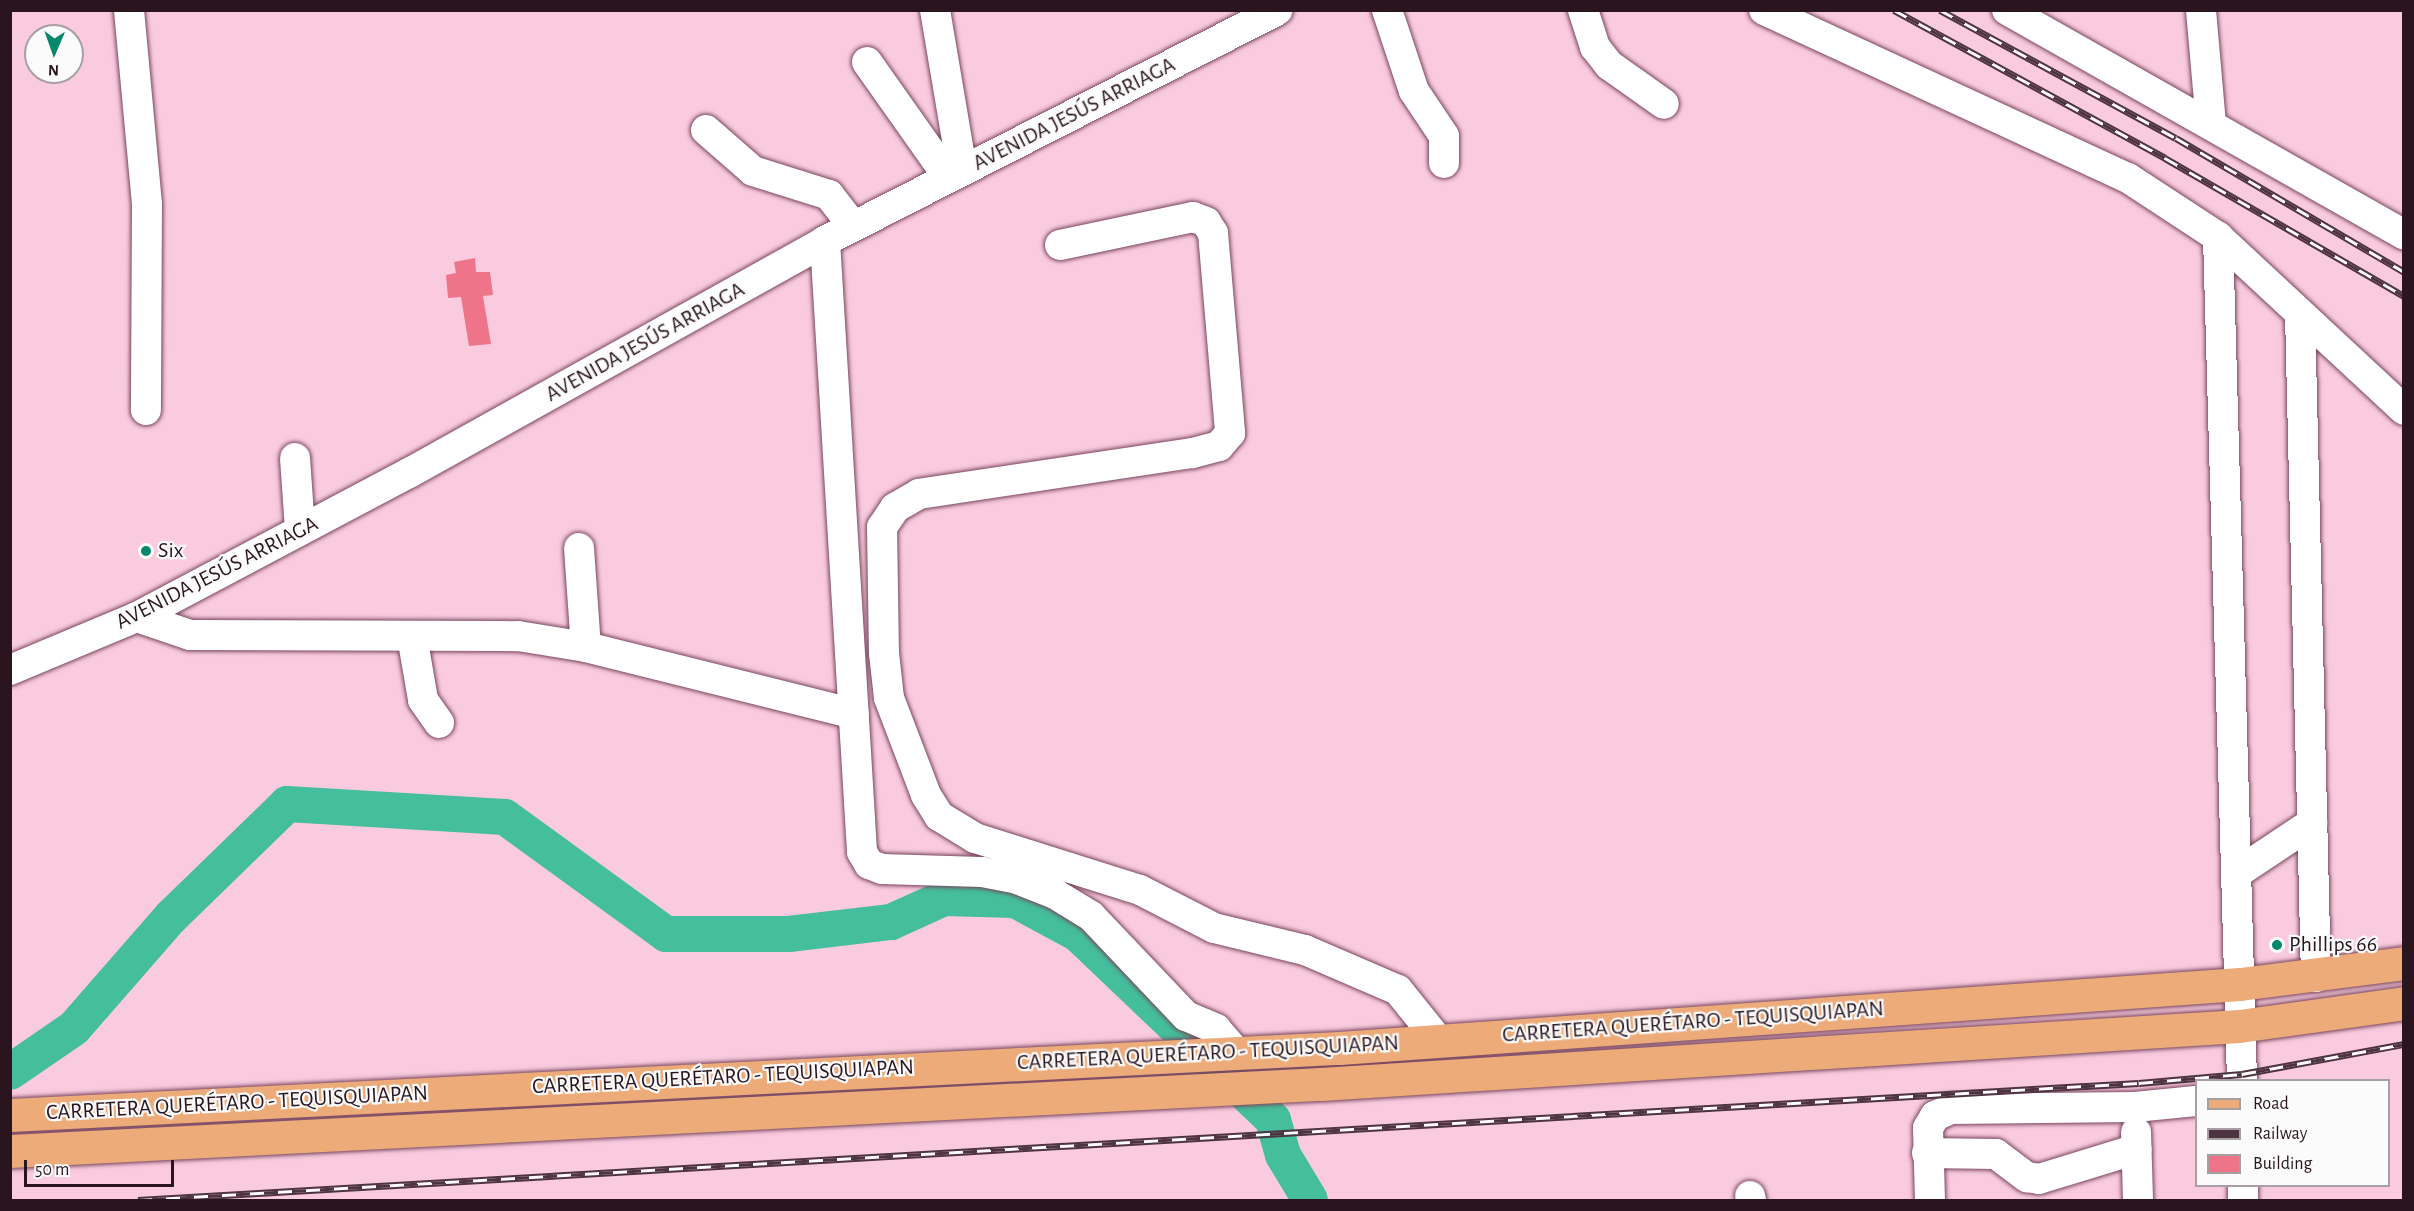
<!DOCTYPE html>
<meta charset="utf-8">
<style>
body{margin:0}
#map{position:relative;width:2414px;height:1211px;overflow:hidden;background:#facbdf;font-family:"Alegreya Sans",sans-serif}
div>[style]{position:absolute}
[style*='--x']{left:calc(var(--x)*1px);top:calc(var(--y)*1px);width:calc(var(--w)*1px);rotate:calc(var(--a)*1deg)}
.river>*{height:36px;margin:-18px;padding:0 18px;transform-origin:18px;border-radius:18px;background:#44be9c}
.building>*{inset:0;background:#ee7589}
.roads{filter:drop-shadow(0 0 2px #78465d) drop-shadow(0 0 2px #78465d)}
.minor>*{height:30px;margin:-15px;padding:0 15px;transform-origin:15px;border-radius:15px;background:#fff}
.major>*{height:33px;margin:-16.5px;padding:0 16.5px;transform-origin:16.5px;border-radius:16.5px;background:#edab7a}
.rail>*{height:7px;margin-top:-3.5px;transform-origin:0;background:repeating-linear-gradient(90deg,#fbfbfb 0 14px,#4d3440 0 28px);box-sizing:border-box;border-block:2px solid #4d3440}
.dots>*{width:16px;height:16px;translate:-50% -50%;box-sizing:border-box;border:3px solid #fbfbfb;border-radius:50%}
span{translate:-50% -50%;white-space:nowrap;text-align:center;line-height:1.15;-webkit-text-stroke:4.5px #fbfbfb;paint-order:stroke}
.street-label{font-size:22px;color:#2a151f}
.poi-label{font-size:22px;color:#2a151f}
.left{translate:0 -50%;text-align:left}
.frame{position:absolute;inset:0;border:12px solid #2a151f;pointer-events:none}
.legend{position:absolute;left:2195px;top:1079px;width:195px;height:108px;box-sizing:border-box;background:#fbfbfb;border:2px solid #a79fa3;margin:0;padding:8px 10px;list-style:none;font-size:18px;color:#2a151f}
.legend li{display:flex;align-items:center;gap:12px;height:30px}
.legend b{width:30px;border:2px solid #a79fa3}
.north{position:absolute;left:24px;top:24px;width:60px;height:60px;box-sizing:border-box;background:#fbfbfb;border:2px solid #a79fa3;border-radius:50%;rotate:182deg;font-size:16px;font-weight:700;line-height:24px;text-align:center;color:#2a151f}
.north::after{content:'';display:block;margin:auto;width:21px;height:27px;background:#04886c;clip-path:polygon(50% 0,100% 100%,50% 72%,0 100%)}
.scale{position:absolute;left:24px;top:1160px;width:150px;height:27px;box-sizing:border-box;border:3px solid #2a151f;border-top:0;padding-left:8px;font-size:18px;line-height:21px;white-space:nowrap;color:#2a151f;-webkit-text-stroke:4px #fbfbfb;paint-order:stroke}
</style>
<div id="map">
<div class="river">
<i style="--x:10;--y:1072;--w:78;--a:-34.5"></i>
<i style="--x:74;--y:1028;--w:147;--a:-48.9"></i>
<i style="--x:171;--y:917;--w:162;--a:-44.2"></i>
<i style="--x:287;--y:804;--w:218;--a:3.4"></i>
<i style="--x:505;--y:817;--w:199;--a:36"></i>
<i style="--x:666;--y:934;--w:123;--a:0"></i>
<i style="--x:789;--y:934;--w:103;--a:-6.7"></i>
<i style="--x:891;--y:922;--w:58;--a:-24.4"></i>
<i style="--x:944;--y:898;--w:71;--a:1.6"></i>
<i style="--x:1015;--y:900;--w:72;--a:28.4"></i>
<i style="--x:1078;--y:934;--w:269;--a:43.6"></i>
<i style="--x:1273;--y:1120;--w:36;--a:74"></i>
<i style="--x:1283;--y:1155;--w:52;--a:59"></i>
</div>
<div class="building">
<i style="clip-path:polygon(475px 258px,476px 272px,490px 272px,493px 295px,483px 296px,491px 344px,469px 346px,461px 297px,448px 298px,446px 275px,456px 273px,454px 262px)"></i>
</div>
<div class="roads">
<div class="minor">
<i style="--x:129;--y:10;--w:195;--a:84.7"></i>
<i style="--x:147;--y:204;--w:206;--a:90.3"></i>
<i style="--x:935;--y:10;--w:162;--a:80.4"></i>
<i style="--x:1387;--y:10;--w:85;--a:71.6"></i>
<i style="--x:1414;--y:91;--w:54;--a:56.3"></i>
<i style="--x:1444;--y:136;--w:27;--a:90"></i>
<i style="--x:1583;--y:10;--w:39;--a:72"></i>
<i style="--x:1595;--y:47;--w:23;--a:52"></i>
<i style="--x:1609;--y:65;--w:67;--a:35.3"></i>
<i style="--x:1764;--y:10;--w:401;--a:24.8"></i>
<i style="--x:2128;--y:178;--w:108;--a:33.2"></i>
<i style="--x:2218;--y:237;--w:254;--a:42.9"></i>
<i style="--x:2007;--y:10;--w:456;--a:29.5"></i>
<i style="--x:2201;--y:10;--w:115;--a:85"></i>
<i style="--x:867;--y:62;--w:141;--a:54.8"></i>
<i style="--x:706;--y:130;--w:62;--a:41.1"></i>
<i style="--x:753;--y:171;--w:80;--a:17.5"></i>
<i style="--x:829;--y:195;--w:39;--a:52"></i>
<i style="--x:2218;--y:237;--w:843;--a:88.37"></i>
<i style="--x:825;--y:241;--w:612;--a:86.53"></i>
<i style="--x:862;--y:852;--w:14;--a:60"></i>
<i style="--x:869;--y:864;--w:14;--a:21"></i>
<i style="--x:882;--y:869;--w:100;--a:1.7"></i>
<i style="--x:982;--y:872;--w:36;--a:11"></i>
<i style="--x:1017;--y:879;--w:41;--a:21.5"></i>
<i style="--x:1055;--y:894;--w:42;--a:31.4"></i>
<i style="--x:1091;--y:916;--w:138;--a:46.5"></i>
<i style="--x:1186;--y:1016;--w:33;--a:23"></i>
<i style="--x:1216;--y:1029;--w:29;--a:49"></i>
<i style="--x:1060;--y:245;--w:136;--a:-11.9"></i>
<i style="--x:1193;--y:217;--w:14;--a:21"></i>
<i style="--x:1206;--y:222;--w:13;--a:58"></i>
<i style="--x:1213;--y:233;--w:201;--a:85.1"></i>
<i style="--x:1230;--y:433;--w:17;--a:130"></i>
<i style="--x:1219;--y:446;--w:28;--a:165"></i>
<i style="--x:1192;--y:453;--w:276;--a:171.5"></i>
<i style="--x:919;--y:494;--w:28;--a:150"></i>
<i style="--x:895;--y:508;--w:23;--a:124"></i>
<i style="--x:882;--y:527;--w:126;--a:89.1"></i>
<i style="--x:884;--y:653;--w:45;--a:83.7"></i>
<i style="--x:889;--y:698;--w:104;--a:69.1"></i>
<i style="--x:926;--y:795;--w:25;--a:58"></i>
<i style="--x:939;--y:816;--w:42;--a:31.4"></i>
<i style="--x:975;--y:838;--w:173;--a:17.5"></i>
<i style="--x:1140;--y:890;--w:83;--a:27.2"></i>
<i style="--x:1214;--y:928;--w:94;--a:13.6"></i>
<i style="--x:1305;--y:950;--w:101;--a:23.3"></i>
<i style="--x:1398;--y:990;--w:65;--a:51.2"></i>
<i style="--x:2300;--y:314;--w:663;--a:88.62"></i>
<i style="--x:295;--y:458;--w:72;--a:86"></i>
<i style="--x:579;--y:548;--w:99;--a:86"></i>
<i style="--x:137;--y:617;--w:56;--a:18.8"></i>
<i style="--x:190;--y:635;--w:328;--a:0.2"></i>
<i style="--x:518;--y:636;--w:69;--a:9.2"></i>
<i style="--x:586;--y:647;--w:276;--a:14"></i>
<i style="--x:412;--y:636;--w:65;--a:80.2"></i>
<i style="--x:423;--y:700;--w:28;--a:55"></i>
<i style="--x:10;--y:670;--w:138;--a:-22.7"></i>
<i style="--x:137;--y:617;--w:308;--a:-27.9"></i>
<i style="--x:409;--y:473;--w:476;--a:-29.1"></i>
<i style="--x:825;--y:241;--w:508;--a:-27.02"></i>
<i style="--x:2240;--y:871;--w:87;--a:-33.7"></i>
<i style="--x:2136;--y:1132;--w:68;--a:88.3"></i>
<i style="--x:1927;--y:1153;--w:69;--a:0.8"></i>
<i style="--x:1996;--y:1154;--w:39;--a:37"></i>
<i style="--x:2027;--y:1177;--w:12;--a:9"></i>
<i style="--x:2039;--y:1179;--w:102;--a:-17"></i>
<i style="--x:1750;--y:1196;--w:4;--a:76"></i>
<i style="--x:1930;--y:1200;--w:72;--a:-91.6"></i>
<i style="--x:1928;--y:1128;--w:14;--a:-60"></i>
<i style="--x:1935;--y:1116;--w:17;--a:-24"></i>
<i style="--x:1951;--y:1109;--w:184;--a:-0.6"></i>
<i style="--x:2135;--y:1107;--w:61;--a:-5.6"></i>
<i style="--x:2243;--y:1200;--w:14;--a:-90"></i>
</div>
<div class="major">
<i style="--x:10;--y:1115;--w:1331;--a:-2.89"></i>
<i style="--x:1339;--y:1048;--w:903;--a:-4.06"></i>
<i style="--x:2240;--y:984;--w:165;--a:-7.3"></i>
<i style="--x:10;--y:1151;--w:1313;--a:-2.93"></i>
<i style="--x:1321;--y:1084;--w:920;--a:-3.62"></i>
<i style="--x:2239;--y:1026;--w:167;--a:-7.9"></i>
</div>
</div>
<div class="rail">
<i style="--x:1894;--y:10;--w:309;--a:28.6"></i>
<i style="--x:2165;--y:158;--w:276;--a:30"></i>
<i style="--x:1940;--y:10;--w:268;--a:28.5"></i>
<i style="--x:2176;--y:138;--w:264;--a:30.4"></i>
<i style="--x:138;--y:1200;--w:2004;--a:-3.35"></i>
<i style="--x:2139;--y:1083;--w:103;--a:-5"></i>
<i style="--x:2242;--y:1074;--w:165;--a:-10.5"></i>
</div>
<div class="dots">
<i style="left:146px;top:551px;background:#04886c"></i>
<i style="left:2277px;top:945px;background:#04886c"></i>
</div>
<div class="street-label">
<span style="left:1074px;top:114px;rotate:-27deg">AVENIDA JESÚS ARRIAGA</span>
<span style="left:645px;top:342px;rotate:-29deg">AVENIDA JESÚS ARRIAGA</span>
<span style="left:217px;top:573px;rotate:-27deg">AVENIDA JESÚS ARRIAGA</span>
<span style="left:1693px;top:1022px;rotate:-4deg">CARRETERA QUERÉTARO - TEQUISQUIAPAN</span>
<span style="left:1208px;top:1053px;rotate:-3deg">CARRETERA QUERÉTARO - TEQUISQUIAPAN</span>
<span style="left:723px;top:1077px;rotate:-3deg">CARRETERA QUERÉTARO - TEQUISQUIAPAN</span>
<span style="left:237px;top:1103px;rotate:-3deg">CARRETERA QUERÉTARO - TEQUISQUIAPAN</span>
</div>
<div class="poi-label">
<span class="left" style="left:158px;top:551px">Six</span>
<span class="left" style="left:2289px;top:945px">Phillips 66</span>
</div>
<div class="frame"></div>
<ul class="legend">
<li><b style="height:8px;background:#edab7a"></b>Road</li>
<li><b style="height:8px;background:#4d3440"></b>Railway</li>
<li><b style="height:16px;background:#ee7589"></b>Building</li>
</ul>
<div class="north">N</div>
<div class="scale">50 m</div>
</div>
